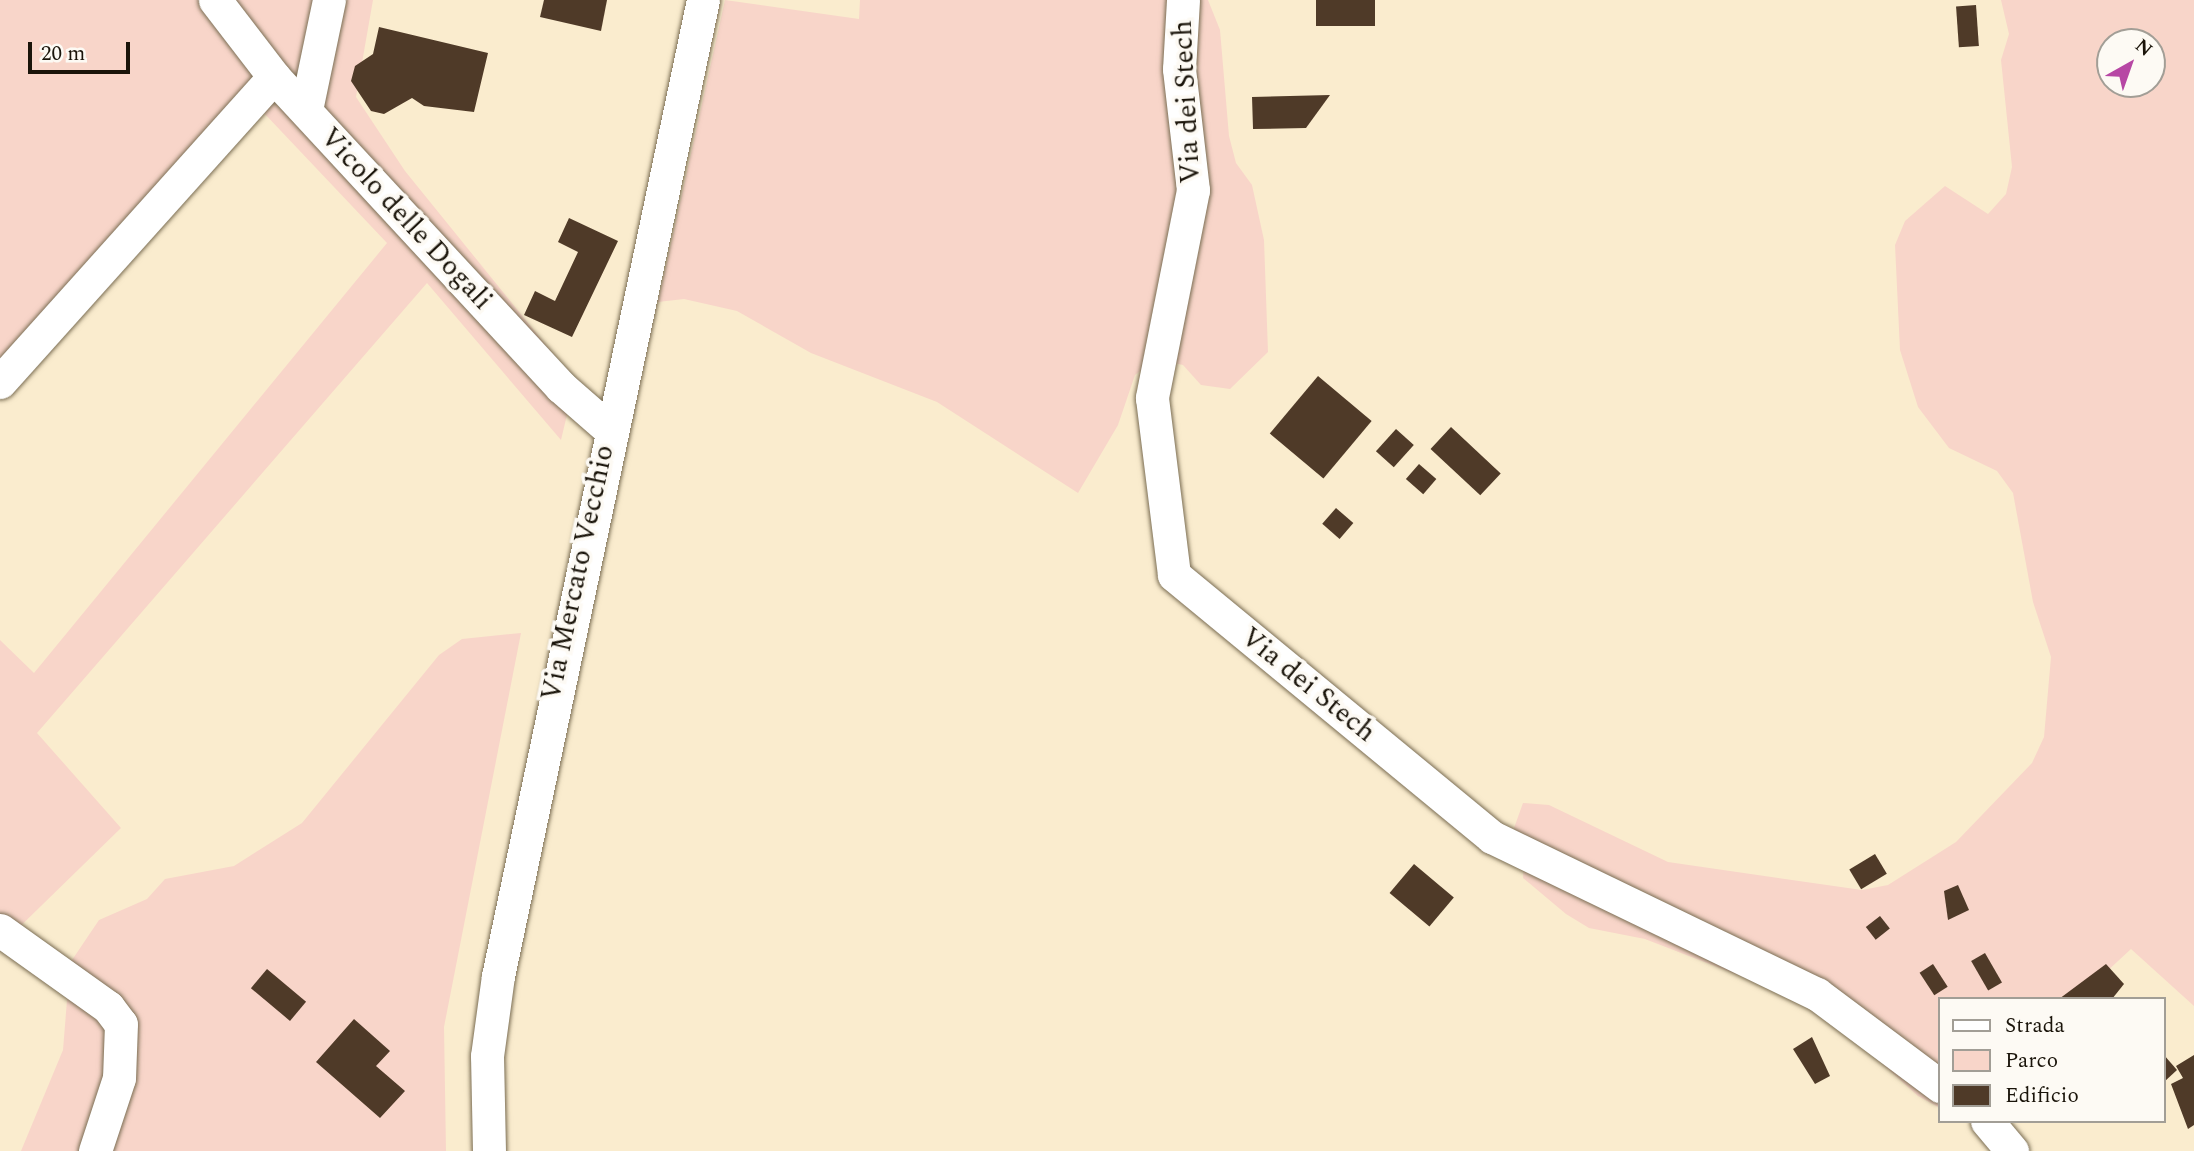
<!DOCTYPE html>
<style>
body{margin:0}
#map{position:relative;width:2194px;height:1151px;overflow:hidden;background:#faecce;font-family:Spectral,serif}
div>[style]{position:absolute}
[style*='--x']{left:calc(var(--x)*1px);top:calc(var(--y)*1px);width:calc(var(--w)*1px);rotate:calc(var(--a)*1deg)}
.green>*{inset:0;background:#f8d5c9}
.building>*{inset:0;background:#4f3a28;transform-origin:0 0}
.roads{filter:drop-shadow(0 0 2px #7a6d53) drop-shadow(0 0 2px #7a6d53)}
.minor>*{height:33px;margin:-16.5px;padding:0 16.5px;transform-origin:16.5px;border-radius:16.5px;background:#fff}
span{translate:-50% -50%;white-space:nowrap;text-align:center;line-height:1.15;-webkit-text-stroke:7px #fdfaf4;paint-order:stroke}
.street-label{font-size:28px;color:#1a140a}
.legend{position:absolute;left:1938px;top:997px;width:228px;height:126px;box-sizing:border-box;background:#fdfaf4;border:2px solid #a29e96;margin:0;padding:9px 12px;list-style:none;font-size:21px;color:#1a140a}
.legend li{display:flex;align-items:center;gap:14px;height:35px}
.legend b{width:35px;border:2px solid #a29e96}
.north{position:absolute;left:2096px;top:28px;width:70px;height:70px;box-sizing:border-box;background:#fdfaf4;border:2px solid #a29e96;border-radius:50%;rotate:40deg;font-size:19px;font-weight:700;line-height:28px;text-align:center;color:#1a140a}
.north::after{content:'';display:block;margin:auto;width:24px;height:32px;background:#b747a4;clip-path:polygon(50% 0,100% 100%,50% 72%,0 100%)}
.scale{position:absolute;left:28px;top:42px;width:102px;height:32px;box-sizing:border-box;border:4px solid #1a140a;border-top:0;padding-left:9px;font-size:21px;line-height:24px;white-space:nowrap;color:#1a140a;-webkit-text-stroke:5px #fdfaf4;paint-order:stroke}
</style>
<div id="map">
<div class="green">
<i style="clip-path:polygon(0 0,373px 0,356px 97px,405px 171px,575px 381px,561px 440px,427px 283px,37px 733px,121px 828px,0 946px,0 640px,34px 673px,387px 243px,243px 91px,0 368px)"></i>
<i style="clip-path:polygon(725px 0,859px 19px,860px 0,1208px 0,1220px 30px,1229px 136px,1236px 163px,1252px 185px,1264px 240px,1268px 352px,1230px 389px,1201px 385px,1183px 365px,1156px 359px,1135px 375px,1118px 425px,1078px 493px,937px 402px,811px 353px,737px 311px,684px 299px,658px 302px)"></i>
<i style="clip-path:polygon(evenodd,2001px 0,2194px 0,2194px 1006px,2131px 949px,2077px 999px,1940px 999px,1940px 1108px,1918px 1096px,1818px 1006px,1645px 939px,1589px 928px,1566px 914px,1523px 878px,1525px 852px,1514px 828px,1523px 803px,1549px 805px,1668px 862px,1862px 890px,1888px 885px,1956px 842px,2032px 763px,2044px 737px,2051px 657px,2033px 602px,2013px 493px,1997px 471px,1949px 448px,1918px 407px,1900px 350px,1895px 245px,1905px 221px,1945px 186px,1988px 214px,2006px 194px,2012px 167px,2001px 60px,2009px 34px,2001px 0,2110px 42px,2152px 42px,2152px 84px,2110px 84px,2110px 42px)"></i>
<i style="clip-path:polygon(521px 633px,444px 1027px,446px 1151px,21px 1151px,63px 1050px,70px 963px,99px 920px,147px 899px,165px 879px,234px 866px,302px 823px,439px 655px,462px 639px)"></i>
</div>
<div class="building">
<i style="clip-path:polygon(544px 0,607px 0,601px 31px,540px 17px)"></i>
<i style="left:1316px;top:0;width:59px;height:26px"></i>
<i style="left:1976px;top:5px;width:41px;height:20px;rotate:86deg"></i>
<i style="clip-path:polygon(379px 27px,488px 53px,474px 112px,424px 106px,412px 98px,384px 114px,371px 111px,351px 81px,355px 66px,373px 54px)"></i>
<i style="clip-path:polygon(1330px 95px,1306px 128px,1253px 129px,1252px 97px)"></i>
<i style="clip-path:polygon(569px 218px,618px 241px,572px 337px,524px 315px,535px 291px,555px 301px,578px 252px,558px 242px)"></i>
<i style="left:1318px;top:376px;width:70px;height:75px;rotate:40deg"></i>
<i style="left:1451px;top:427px;width:68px;height:30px;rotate:43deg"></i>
<i style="left:1396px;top:429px;width:24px;height:30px;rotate:42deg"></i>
<i style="left:1419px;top:464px;width:23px;height:20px;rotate:41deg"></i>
<i style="left:1336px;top:508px;width:23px;height:21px;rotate:41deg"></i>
<i style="left:1875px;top:854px;width:23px;height:30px;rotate:59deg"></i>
<i style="left:1414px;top:864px;width:52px;height:38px;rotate:40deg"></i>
<i style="clip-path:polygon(1958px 885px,1969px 910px,1948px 920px,1944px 891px)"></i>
<i style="left:1880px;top:916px;width:16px;height:18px;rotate:52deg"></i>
<i style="left:1985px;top:953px;width:34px;height:16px;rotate:60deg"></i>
<i style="left:1933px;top:964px;width:27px;height:16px;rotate:57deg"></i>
<i style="clip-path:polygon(2106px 964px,2124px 984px,2112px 999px,2059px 999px)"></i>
<i style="left:267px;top:969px;width:51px;height:25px;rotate:40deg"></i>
<i style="clip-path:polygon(354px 1019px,390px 1051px,376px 1066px,405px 1091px,380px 1118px,316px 1062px)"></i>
<i style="clip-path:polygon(1812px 1037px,1830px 1076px,1815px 1084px,1793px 1049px)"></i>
<i style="clip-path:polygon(2164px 1055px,2177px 1070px,2164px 1082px)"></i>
<i style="clip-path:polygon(2194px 1055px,2194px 1125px,2188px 1129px,2171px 1084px,2183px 1078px,2176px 1066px)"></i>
</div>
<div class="roads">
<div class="minor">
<i style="--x:215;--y:0;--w:97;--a:52.5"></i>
<i style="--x:274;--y:77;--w:422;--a:47.2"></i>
<i style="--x:561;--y:387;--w:62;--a:41.1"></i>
<i style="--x:1183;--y:0;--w:69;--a:93.3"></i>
<i style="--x:1179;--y:69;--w:122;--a:83.4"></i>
<i style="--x:1193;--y:190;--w:212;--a:101.2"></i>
<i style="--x:1152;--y:398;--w:178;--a:82.9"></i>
<i style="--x:1174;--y:575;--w:412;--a:39.5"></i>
<i style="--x:1492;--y:837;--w:361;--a:25.8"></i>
<i style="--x:1817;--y:994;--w:154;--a:36.8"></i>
<i style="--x:306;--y:110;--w:112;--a:-78.2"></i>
<i style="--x:0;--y:382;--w:410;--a:-48.1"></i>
<i style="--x:0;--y:930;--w:133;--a:35.5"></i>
<i style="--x:108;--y:1007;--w:21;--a:53"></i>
<i style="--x:121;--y:1024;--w:54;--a:92.1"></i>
<i style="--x:119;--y:1078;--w:77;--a:108.2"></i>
<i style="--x:1987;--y:1121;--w:39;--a:50"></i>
<i style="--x:489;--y:1151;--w:95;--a:-91.2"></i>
<i style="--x:487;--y:1056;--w:81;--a:-82.2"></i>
<i style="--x:498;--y:976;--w:997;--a:-78.14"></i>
</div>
</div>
<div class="street-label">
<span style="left:1187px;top:102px;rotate:-93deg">Via dei Stech</span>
<span style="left:406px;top:219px;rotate:47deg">Vicolo delle Dogali</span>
<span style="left:578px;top:573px;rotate:-78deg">Via Mercato Vecchio</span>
<span style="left:1308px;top:685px;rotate:39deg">Via dei Stech</span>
</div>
<ul class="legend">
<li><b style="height:9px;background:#fff"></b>Strada</li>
<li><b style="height:19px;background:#f8d5c9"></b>Parco</li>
<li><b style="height:19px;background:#4f3a28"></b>Edificio</li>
</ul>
<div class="north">N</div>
<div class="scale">20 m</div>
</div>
